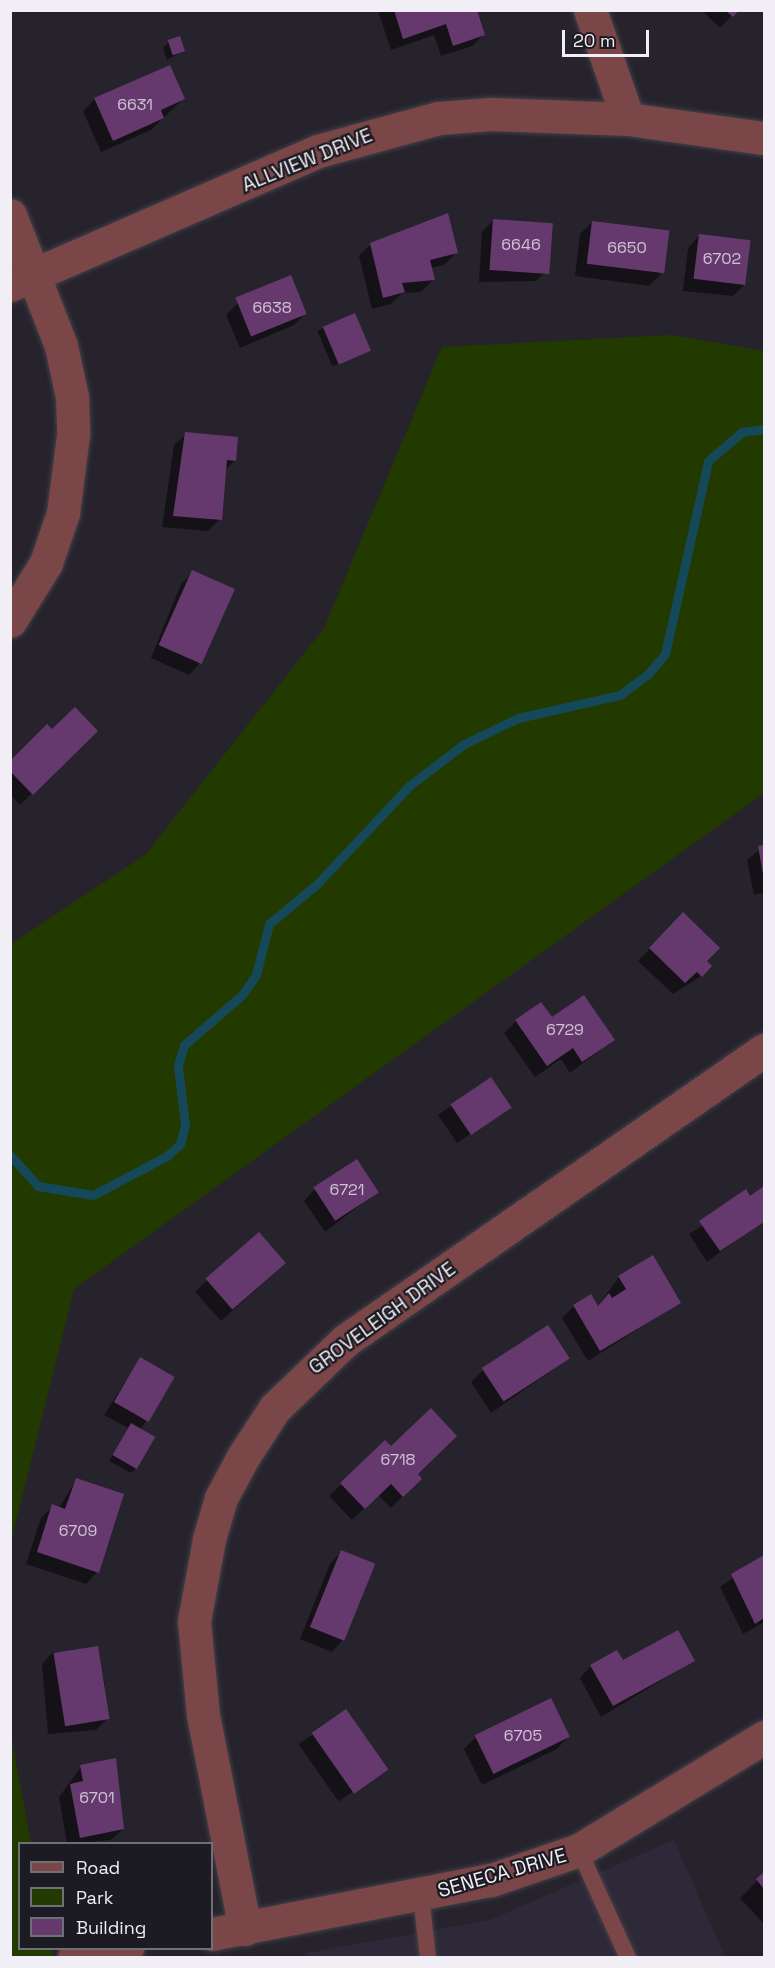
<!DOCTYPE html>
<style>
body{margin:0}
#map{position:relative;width:775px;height:1968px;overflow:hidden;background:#26232c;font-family:"Space Grotesk",sans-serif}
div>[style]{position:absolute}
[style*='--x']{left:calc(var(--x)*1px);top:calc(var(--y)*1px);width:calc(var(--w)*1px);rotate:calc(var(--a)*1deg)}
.built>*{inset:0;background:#2e2938}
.green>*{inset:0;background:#223900}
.shadow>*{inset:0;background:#0007;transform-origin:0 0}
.stream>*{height:9px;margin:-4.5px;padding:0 4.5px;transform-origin:4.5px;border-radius:4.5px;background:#154859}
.building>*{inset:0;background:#66396e;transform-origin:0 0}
.roads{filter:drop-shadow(0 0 2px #424048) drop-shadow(0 0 2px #424048)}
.lane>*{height:16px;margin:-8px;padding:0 8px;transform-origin:8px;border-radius:8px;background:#7b4648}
.street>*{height:33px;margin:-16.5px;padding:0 16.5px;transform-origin:16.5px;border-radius:16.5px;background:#7b4648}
span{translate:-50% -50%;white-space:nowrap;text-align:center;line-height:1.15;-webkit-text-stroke:4.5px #1c1a22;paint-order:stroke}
.number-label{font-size:16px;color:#cec2d3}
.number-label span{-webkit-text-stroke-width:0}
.street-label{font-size:20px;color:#f1eff5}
.frame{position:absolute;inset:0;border:12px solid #f1eff5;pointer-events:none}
.legend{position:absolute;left:18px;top:1842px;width:195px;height:108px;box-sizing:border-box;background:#1c1a22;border:2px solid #716f76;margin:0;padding:8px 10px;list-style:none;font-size:18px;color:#f1eff5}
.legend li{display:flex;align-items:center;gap:12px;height:30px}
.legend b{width:30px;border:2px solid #716f76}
.scale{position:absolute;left:562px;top:30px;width:87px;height:27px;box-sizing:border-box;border:3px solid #f1eff5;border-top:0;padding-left:8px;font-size:18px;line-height:21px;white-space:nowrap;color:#f1eff5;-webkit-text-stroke:4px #1c1a22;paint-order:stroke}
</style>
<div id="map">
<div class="built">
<i style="clip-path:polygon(674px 1840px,725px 1957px,306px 1958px,307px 1953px,490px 1920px)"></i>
</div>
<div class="green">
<i style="clip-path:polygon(671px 335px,764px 351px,764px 793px,74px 1289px,11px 1541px,11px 944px,145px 855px,324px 628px,442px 347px)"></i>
<i style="clip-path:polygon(11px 1735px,31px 1843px,20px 1844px,20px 1948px,52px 1949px,53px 1957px,11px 1957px)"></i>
</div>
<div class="shadow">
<i style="clip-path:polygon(476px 10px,484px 34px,472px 46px,441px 56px,434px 35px,391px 50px,378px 11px)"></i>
<i style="clip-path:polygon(701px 10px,737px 10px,720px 28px)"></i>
<i style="clip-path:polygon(169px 42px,183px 51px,167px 60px,163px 48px)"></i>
<i style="clip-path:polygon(95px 99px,183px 99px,151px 130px,101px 152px,83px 111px)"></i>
<i style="clip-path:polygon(493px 221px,548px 269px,536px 281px,479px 282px,482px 232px)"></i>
<i style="clip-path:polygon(592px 222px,661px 274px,649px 286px,575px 276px,580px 234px)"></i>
<i style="clip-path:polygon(699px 236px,745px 284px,733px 296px,683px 291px,688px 248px)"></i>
<i style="clip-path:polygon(371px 244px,456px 253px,444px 265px,430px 268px,433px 280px,421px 292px,402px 293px,391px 304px,372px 309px,359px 256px)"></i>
<i style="clip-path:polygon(238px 303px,306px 313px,294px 325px,240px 348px,226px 315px)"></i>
<i style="left:354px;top:315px;width:39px;height:40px;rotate:67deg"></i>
<i style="clip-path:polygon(186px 434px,235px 460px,224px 471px,220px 519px,208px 531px,162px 527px,174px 445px)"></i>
<i style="clip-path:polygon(193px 572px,233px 590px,200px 663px,189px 675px,151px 658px,181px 584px)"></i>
<i style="clip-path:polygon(96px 731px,20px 805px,10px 795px,10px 763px,52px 732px)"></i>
<i style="clip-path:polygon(764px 846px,764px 893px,754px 895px,747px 860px)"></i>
<i style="clip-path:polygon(683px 914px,705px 961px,701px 976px,673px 994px,638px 961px)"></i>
<i style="clip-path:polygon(552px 1019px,613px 1040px,570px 1073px,561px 1059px,535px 1077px,504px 1033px,516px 1021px)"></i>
<i style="left:491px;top:1079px;width:34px;height:64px;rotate:56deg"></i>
<i style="clip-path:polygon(764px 1188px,764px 1219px,707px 1262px,689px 1234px)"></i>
<i style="clip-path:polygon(315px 1189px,377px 1192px,325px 1232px,304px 1201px)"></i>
<i style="clip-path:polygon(652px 1257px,679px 1303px,588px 1361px,562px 1318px,574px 1306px,597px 1307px,619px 1277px)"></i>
<i style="clip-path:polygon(272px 1275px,221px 1321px,195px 1292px,207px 1280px)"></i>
<i style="clip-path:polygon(140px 1359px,173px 1378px,140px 1430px,136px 1468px,131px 1473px,109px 1461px,128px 1428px,104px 1415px)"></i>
<i style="clip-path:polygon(568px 1359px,491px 1413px,471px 1382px,483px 1370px)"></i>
<i style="clip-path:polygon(385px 1442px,420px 1479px,391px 1508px,378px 1495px,352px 1520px,329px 1496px)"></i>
<i style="clip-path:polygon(76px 1480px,97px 1572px,86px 1584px,26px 1564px,41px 1518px,53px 1506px,59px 1508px)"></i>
<i style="clip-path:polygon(341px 1552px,343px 1640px,332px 1652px,300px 1639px,330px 1564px)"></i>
<i style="clip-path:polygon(764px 1557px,764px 1622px,743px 1634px,720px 1587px)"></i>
<i style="clip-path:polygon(53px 1652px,104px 1679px,108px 1718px,96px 1730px,48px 1734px,42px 1664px)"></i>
<i style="clip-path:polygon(693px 1661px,601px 1717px,580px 1678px,591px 1666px)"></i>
<i style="left:346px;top:1711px;width:70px;height:58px;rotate:55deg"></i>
<i style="clip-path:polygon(476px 1737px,568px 1737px,557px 1749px,482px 1785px,464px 1749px)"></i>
<i style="clip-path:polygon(81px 1767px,123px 1829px,111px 1840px,67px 1844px,59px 1797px)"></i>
<i style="clip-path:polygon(764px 1874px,764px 1924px,740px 1898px)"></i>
</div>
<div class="stream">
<i style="--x:10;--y:1155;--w:42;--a:47.9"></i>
<i style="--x:38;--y:1186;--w:56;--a:9.3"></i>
<i style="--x:93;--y:1195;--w:84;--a:-27.8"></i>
<i style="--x:167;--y:1156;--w:18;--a:-43"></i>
<i style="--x:180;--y:1144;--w:20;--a:-75"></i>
<i style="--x:185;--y:1125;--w:60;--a:-96.7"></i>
<i style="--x:178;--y:1065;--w:21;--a:-73"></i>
<i style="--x:184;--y:1045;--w:77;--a:-40.8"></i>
<i style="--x:242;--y:995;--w:24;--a:-55"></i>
<i style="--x:256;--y:975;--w:53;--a:-75.7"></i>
<i style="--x:269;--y:924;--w:62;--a:-39.8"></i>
<i style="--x:317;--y:884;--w:134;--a:-46.8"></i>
<i style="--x:409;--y:786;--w:69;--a:-37.4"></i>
<i style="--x:464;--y:744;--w:60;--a:-25.7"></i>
<i style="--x:518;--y:718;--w:105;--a:-12.7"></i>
<i style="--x:620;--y:695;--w:35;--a:-37"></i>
<i style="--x:648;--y:674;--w:26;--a:-50"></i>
<i style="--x:665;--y:654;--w:198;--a:-77.4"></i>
<i style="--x:708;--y:461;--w:45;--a:-40.5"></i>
<i style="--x:742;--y:432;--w:22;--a:-8"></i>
</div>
<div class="building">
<i style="clip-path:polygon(394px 10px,477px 10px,485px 35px,453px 46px,446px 24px,403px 39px)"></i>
<i style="clip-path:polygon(725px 10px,739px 10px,733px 17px)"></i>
<i style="left:180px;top:36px;width:16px;height:13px;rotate:72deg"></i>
<i style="clip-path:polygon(170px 65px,185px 99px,161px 110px,164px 118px,113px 141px,94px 98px)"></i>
<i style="clip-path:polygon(448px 213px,458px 253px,430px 260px,435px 280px,402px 283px,405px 292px,383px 298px,370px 243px)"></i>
<i style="left:493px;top:219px;width:60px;height:51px;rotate:4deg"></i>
<i style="left:592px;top:221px;width:78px;height:43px;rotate:7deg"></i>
<i style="left:699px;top:234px;width:52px;height:45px;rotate:7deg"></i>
<i style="left:291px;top:275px;width:42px;height:60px;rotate:68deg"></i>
<i style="left:355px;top:313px;width:41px;height:35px;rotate:67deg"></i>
<i style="clip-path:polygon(185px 432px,238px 437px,236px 461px,227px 460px,222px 520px,173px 516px)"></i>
<i style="left:192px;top:570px;width:47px;height:82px;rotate:24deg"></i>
<i style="clip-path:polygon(75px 707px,98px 731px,33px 795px,10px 771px,10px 761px,47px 724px,52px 729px)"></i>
<i style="clip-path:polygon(764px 845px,764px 874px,763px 874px,758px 846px)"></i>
<i style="clip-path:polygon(683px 912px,720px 948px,707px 961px,712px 966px,702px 977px,697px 972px,685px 983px,649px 948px)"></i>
<i style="clip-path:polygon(584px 995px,615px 1040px,582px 1062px,573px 1048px,547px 1066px,515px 1020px,541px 1002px,552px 1017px)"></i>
<i style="left:491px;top:1077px;width:37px;height:49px;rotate:56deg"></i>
<i style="left:357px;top:1159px;width:40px;height:52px;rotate:57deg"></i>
<i style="clip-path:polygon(764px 1186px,764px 1222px,720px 1251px,699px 1221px,746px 1189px,750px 1196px)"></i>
<i style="left:259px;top:1232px;width:41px;height:71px;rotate:49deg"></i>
<i style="clip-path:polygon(653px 1255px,681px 1303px,600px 1351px,573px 1305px,591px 1294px,598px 1306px,609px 1293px,612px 1298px,626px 1289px,618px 1276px)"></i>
<i style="left:548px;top:1325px;width:40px;height:79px;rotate:57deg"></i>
<i style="left:140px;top:1357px;width:40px;height:52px;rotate:30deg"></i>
<i style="clip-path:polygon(431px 1408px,457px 1436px,418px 1474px,422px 1479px,403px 1497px,391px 1484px,365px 1509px,340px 1483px,385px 1440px,391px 1446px)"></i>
<i style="left:131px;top:1423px;width:28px;height:37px;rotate:30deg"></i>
<i style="clip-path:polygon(76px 1478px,124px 1494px,99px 1573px,37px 1552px,52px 1504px,65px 1509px)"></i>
<i style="left:341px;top:1550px;width:37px;height:83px;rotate:22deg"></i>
<i style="clip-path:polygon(764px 1555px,764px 1618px,755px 1624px,731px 1574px)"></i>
<i style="clip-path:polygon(678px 1630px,695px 1661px,613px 1706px,590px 1665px,617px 1650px,623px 1660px)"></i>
<i style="left:98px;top:1646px;width:74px;height:45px;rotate:81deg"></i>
<i style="left:551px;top:1698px;width:43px;height:85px;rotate:64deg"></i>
<i style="left:346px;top:1709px;width:74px;height:42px;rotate:55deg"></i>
<i style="clip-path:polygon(116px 1758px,124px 1829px,80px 1838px,70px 1784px,83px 1781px,80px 1765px)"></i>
<i style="clip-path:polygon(764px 1872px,764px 1889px,756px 1879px)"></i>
</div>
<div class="roads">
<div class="lane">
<i style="--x:579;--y:1850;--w:119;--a:65.6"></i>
<i style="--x:421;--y:1896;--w:62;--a:83.6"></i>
</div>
<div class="street">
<i style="--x:590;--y:10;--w:115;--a:70.8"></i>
<i style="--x:10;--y:215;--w:141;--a:68.7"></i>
<i style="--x:61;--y:346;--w:52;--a:77.8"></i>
<i style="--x:72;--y:397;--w:38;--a:88"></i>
<i style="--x:73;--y:435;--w:79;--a:97.3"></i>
<i style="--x:63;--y:513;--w:53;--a:108.8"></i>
<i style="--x:46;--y:563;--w:68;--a:121.8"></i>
<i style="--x:10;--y:285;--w:336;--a:-23.5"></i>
<i style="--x:318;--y:151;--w:125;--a:-15.3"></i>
<i style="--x:439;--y:118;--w:52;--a:-4.4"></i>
<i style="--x:491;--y:114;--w:137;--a:2.1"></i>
<i style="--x:628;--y:119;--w:137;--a:8"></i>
<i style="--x:245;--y:1929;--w:218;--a:-101.1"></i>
<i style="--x:203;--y:1715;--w:94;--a:-95.5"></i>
<i style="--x:194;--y:1621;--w:83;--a:-79.6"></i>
<i style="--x:209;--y:1539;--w:43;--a:-73.7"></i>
<i style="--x:221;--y:1498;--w:47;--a:-61.8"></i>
<i style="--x:243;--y:1457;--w:59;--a:-56.9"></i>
<i style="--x:275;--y:1408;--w:98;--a:-43.8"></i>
<i style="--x:346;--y:1340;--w:509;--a:-34.75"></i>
<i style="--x:212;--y:1934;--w:284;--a:-11"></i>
<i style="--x:491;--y:1880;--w:93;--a:-18.8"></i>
<i style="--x:579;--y:1850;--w:217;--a:-31.4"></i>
<i style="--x:74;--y:1958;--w:54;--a:-10.7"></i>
</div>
</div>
<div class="number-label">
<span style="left:135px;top:105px">6631</span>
<span style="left:521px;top:245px">6646</span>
<span style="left:627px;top:248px">6650</span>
<span style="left:722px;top:259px">6702</span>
<span style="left:272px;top:308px">6638</span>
<span style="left:565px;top:1030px">6729</span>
<span style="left:347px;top:1190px">6721</span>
<span style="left:398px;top:1460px">6718</span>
<span style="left:78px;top:1531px">6709</span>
<span style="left:523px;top:1736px">6705</span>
<span style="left:97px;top:1798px">6701</span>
</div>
<div class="street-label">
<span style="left:307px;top:160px;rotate:-22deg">ALLVIEW DRIVE</span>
<span style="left:382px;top:1318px;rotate:-36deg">GROVELEIGH DRIVE</span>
<span style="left:502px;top:1873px;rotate:-16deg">SENECA DRIVE</span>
</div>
<div class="frame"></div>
<ul class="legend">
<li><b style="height:8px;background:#7b4648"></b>Road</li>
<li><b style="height:16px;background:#223900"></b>Park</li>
<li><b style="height:16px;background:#66396e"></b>Building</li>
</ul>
<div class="scale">20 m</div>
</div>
